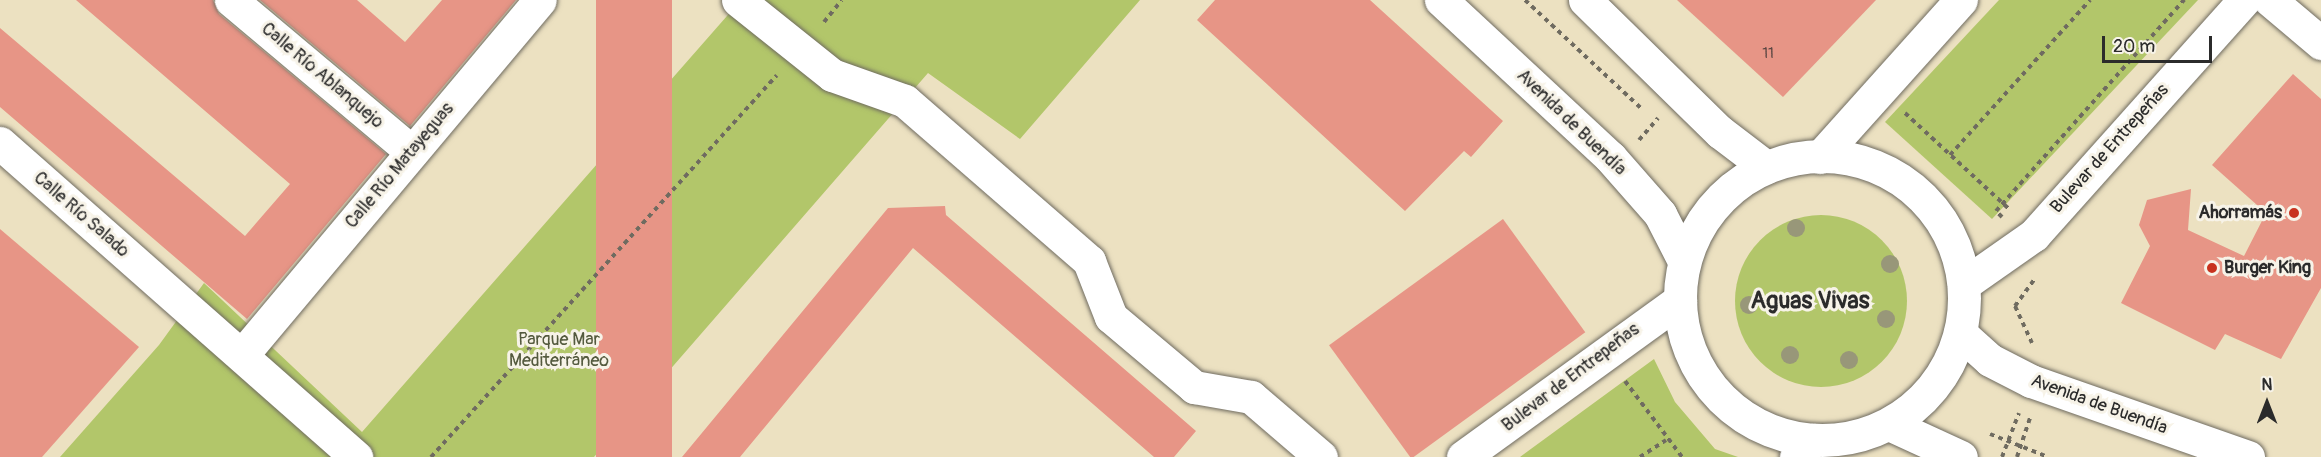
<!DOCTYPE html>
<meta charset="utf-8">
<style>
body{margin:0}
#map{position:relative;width:2321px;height:457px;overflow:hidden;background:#ece1c1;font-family:Pangolin,sans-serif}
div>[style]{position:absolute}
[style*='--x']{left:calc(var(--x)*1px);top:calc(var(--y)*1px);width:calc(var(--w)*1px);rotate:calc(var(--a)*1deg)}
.green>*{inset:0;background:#b2c66a}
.round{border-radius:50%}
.building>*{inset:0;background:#e79586;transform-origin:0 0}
.path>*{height:4px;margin-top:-2px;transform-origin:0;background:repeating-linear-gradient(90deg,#6f6b60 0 4.5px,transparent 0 9px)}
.roads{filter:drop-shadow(0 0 2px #6f6b60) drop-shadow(0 0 2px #6f6b60)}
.minor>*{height:33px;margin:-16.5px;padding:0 16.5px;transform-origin:16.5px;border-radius:16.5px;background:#fff}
.major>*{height:33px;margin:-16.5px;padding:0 16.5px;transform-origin:16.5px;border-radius:16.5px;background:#fff}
.major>.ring{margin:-16.5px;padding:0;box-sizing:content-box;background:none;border:33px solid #fff;border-radius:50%}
.trees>*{width:18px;height:18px;margin:-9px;border-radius:50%;background:#989779}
.dots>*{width:16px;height:16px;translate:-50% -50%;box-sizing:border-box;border:3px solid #f7f3e8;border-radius:50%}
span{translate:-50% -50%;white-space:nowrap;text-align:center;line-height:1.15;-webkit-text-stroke:6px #f7f3e8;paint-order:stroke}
.number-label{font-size:15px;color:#5a4642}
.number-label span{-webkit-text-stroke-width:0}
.street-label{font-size:18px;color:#2b2b2b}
.poi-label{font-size:18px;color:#2b2b2b;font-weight:700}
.right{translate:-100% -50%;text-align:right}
.left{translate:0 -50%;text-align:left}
.park-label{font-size:18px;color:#545a3e}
.district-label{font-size:24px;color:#2b2b2b;font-weight:700}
.north{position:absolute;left:2237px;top:373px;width:60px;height:60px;-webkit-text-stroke:4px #f7f3e8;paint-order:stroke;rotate:0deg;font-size:16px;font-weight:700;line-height:24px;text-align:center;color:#2b2b2b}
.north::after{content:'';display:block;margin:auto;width:21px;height:27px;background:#2b2b2b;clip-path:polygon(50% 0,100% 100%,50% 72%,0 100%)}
.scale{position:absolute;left:2102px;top:36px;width:110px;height:27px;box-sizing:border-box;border:3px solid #2b2b2b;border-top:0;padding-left:8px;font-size:18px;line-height:21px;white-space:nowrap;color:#2b2b2b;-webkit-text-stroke:4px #f7f3e8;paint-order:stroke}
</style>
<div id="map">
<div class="green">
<i style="clip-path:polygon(741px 0,1140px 0,1020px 139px,928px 73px,594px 457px,60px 457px,159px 345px,204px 283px,362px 432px)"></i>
<i style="clip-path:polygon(1999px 0,2198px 0,1992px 219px,1885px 122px)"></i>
<i class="round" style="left:1735px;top:215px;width:172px;height:172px"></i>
<i style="clip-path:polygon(1654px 359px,1675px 402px,1715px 449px,1738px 457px,1520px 457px)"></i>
</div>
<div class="building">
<i style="clip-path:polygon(76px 0,213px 0,219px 14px,386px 154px,247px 319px,0 107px,0 28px,245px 236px,290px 184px)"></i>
<i style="clip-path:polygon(260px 0,357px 0,405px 42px,442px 0,516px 0,410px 126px)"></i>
<i style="left:596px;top:0;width:76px;height:468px"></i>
<i style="clip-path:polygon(1215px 0,1370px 0,1503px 121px,1471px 157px,1464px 151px,1405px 211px,1197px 20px)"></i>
<i style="clip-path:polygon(1677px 0,1876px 0,1783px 97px)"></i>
<i style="clip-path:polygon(2293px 74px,2321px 99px,2321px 288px,2281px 359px,2225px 334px,2215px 350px,2121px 303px,2150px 246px,2139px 225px,2147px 200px,2191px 189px,2188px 230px,2244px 256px,2266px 213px,2212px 165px)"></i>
<i style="clip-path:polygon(945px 206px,946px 215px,1196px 431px,1174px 457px,1154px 457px,913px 248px,740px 457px,682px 457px,888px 208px)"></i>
<i style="left:1503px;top:219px;width:140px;height:215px;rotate:54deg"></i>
<i style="clip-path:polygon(0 229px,139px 347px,42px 457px,0 457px)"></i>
</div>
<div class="path">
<i style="--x:1525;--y:0;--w:158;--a:43"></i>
<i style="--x:824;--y:22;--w:28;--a:-51"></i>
<i style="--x:1905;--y:113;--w:143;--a:42.7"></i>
<i style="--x:1639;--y:140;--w:29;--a:-49"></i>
<i style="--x:1950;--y:155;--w:209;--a:-47.9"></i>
<i style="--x:2002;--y:217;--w:8;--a:-135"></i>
<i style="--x:1996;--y:211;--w:283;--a:-48.3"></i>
<i style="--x:2032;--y:343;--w:41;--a:-114.7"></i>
<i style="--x:2015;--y:306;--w:32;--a:-54"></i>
<i style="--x:1625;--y:381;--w:95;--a:53.1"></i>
<i style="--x:1990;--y:434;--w:62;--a:21.6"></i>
<i style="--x:431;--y:457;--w:515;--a:-47.83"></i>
<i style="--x:1640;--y:457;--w:31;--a:-33"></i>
<i style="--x:2002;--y:457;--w:47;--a:-68.9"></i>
<i style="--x:2017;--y:457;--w:41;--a:-71.6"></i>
</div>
<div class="roads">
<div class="minor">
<i style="--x:231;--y:0;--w:236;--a:40"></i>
<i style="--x:738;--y:0;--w:120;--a:38.6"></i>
<i style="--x:832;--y:75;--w:77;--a:19.6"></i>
<i style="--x:905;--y:101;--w:244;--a:41"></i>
<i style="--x:1089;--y:261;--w:60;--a:68.6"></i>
<i style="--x:1111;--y:317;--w:109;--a:40.1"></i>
<i style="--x:1194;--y:387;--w:58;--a:10"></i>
<i style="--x:1251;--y:397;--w:92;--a:40.6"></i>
<i style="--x:2270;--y:0;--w:67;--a:40.1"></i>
<i style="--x:0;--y:143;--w:475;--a:41.4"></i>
<i style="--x:1820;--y:157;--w:211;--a:-48.1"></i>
<i style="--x:1964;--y:284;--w:85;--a:-35"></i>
<i style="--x:2034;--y:235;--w:315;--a:-48.2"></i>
<i style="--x:242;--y:355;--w:463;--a:-50"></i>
<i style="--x:1463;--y:457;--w:268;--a:-35.9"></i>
<i style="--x:1796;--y:457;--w:24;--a:-45"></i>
</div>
<div class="major">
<i style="--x:1441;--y:0;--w:231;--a:42.9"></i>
<i style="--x:1610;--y:157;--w:76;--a:48.7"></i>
<i style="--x:1660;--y:214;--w:51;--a:62.9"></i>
<i style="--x:1585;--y:0;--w:189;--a:44.4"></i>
<i style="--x:1720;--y:132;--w:58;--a:37.3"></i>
<i class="ring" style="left:1680px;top:156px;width:251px;height:251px"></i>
<i style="--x:1960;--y:333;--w:40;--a:42"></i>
<i style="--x:1990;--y:360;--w:46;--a:27.1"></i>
<i style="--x:2031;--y:381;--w:230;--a:19.3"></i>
<i style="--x:1889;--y:424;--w:79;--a:24.6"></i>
</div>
</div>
<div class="trees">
<i style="left:1796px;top:228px"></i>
<i style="left:1890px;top:264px"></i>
<i style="left:1749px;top:305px"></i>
<i style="left:1886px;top:319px"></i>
<i style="left:1790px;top:355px"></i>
<i style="left:1849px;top:360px"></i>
</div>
<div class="dots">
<i style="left:2294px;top:213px;background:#c8321e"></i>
<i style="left:2212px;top:268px;background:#c8321e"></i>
</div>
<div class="number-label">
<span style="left:1768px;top:54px">11</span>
</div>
<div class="street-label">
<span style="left:322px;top:76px;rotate:40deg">Calle Río Ablanquejo</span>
<span style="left:1571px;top:123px;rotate:44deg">Avenida de Buendía</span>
<span style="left:2110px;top:149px;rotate:-48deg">Bulevar de Entrepeñas</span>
<span style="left:400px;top:166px;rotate:-50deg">Calle Río Matayeguas</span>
<span style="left:81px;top:215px;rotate:41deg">Calle Río Salado</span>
<span style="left:1571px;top:378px;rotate:-37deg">Bulevar de Entrepeñas</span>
<span style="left:2099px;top:405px;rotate:20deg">Avenida de Buendía</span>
</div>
<div class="poi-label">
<span class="right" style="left:2282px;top:213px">Ahorramás</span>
<span class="left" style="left:2224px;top:268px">Burger King</span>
</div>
<div class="park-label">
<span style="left:559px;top:351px">Parque Mar<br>Mediterráneo</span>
</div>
<div class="district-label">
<span style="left:1810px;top:301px">Aguas Vivas</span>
</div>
<div class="north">N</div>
<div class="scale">20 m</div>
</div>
